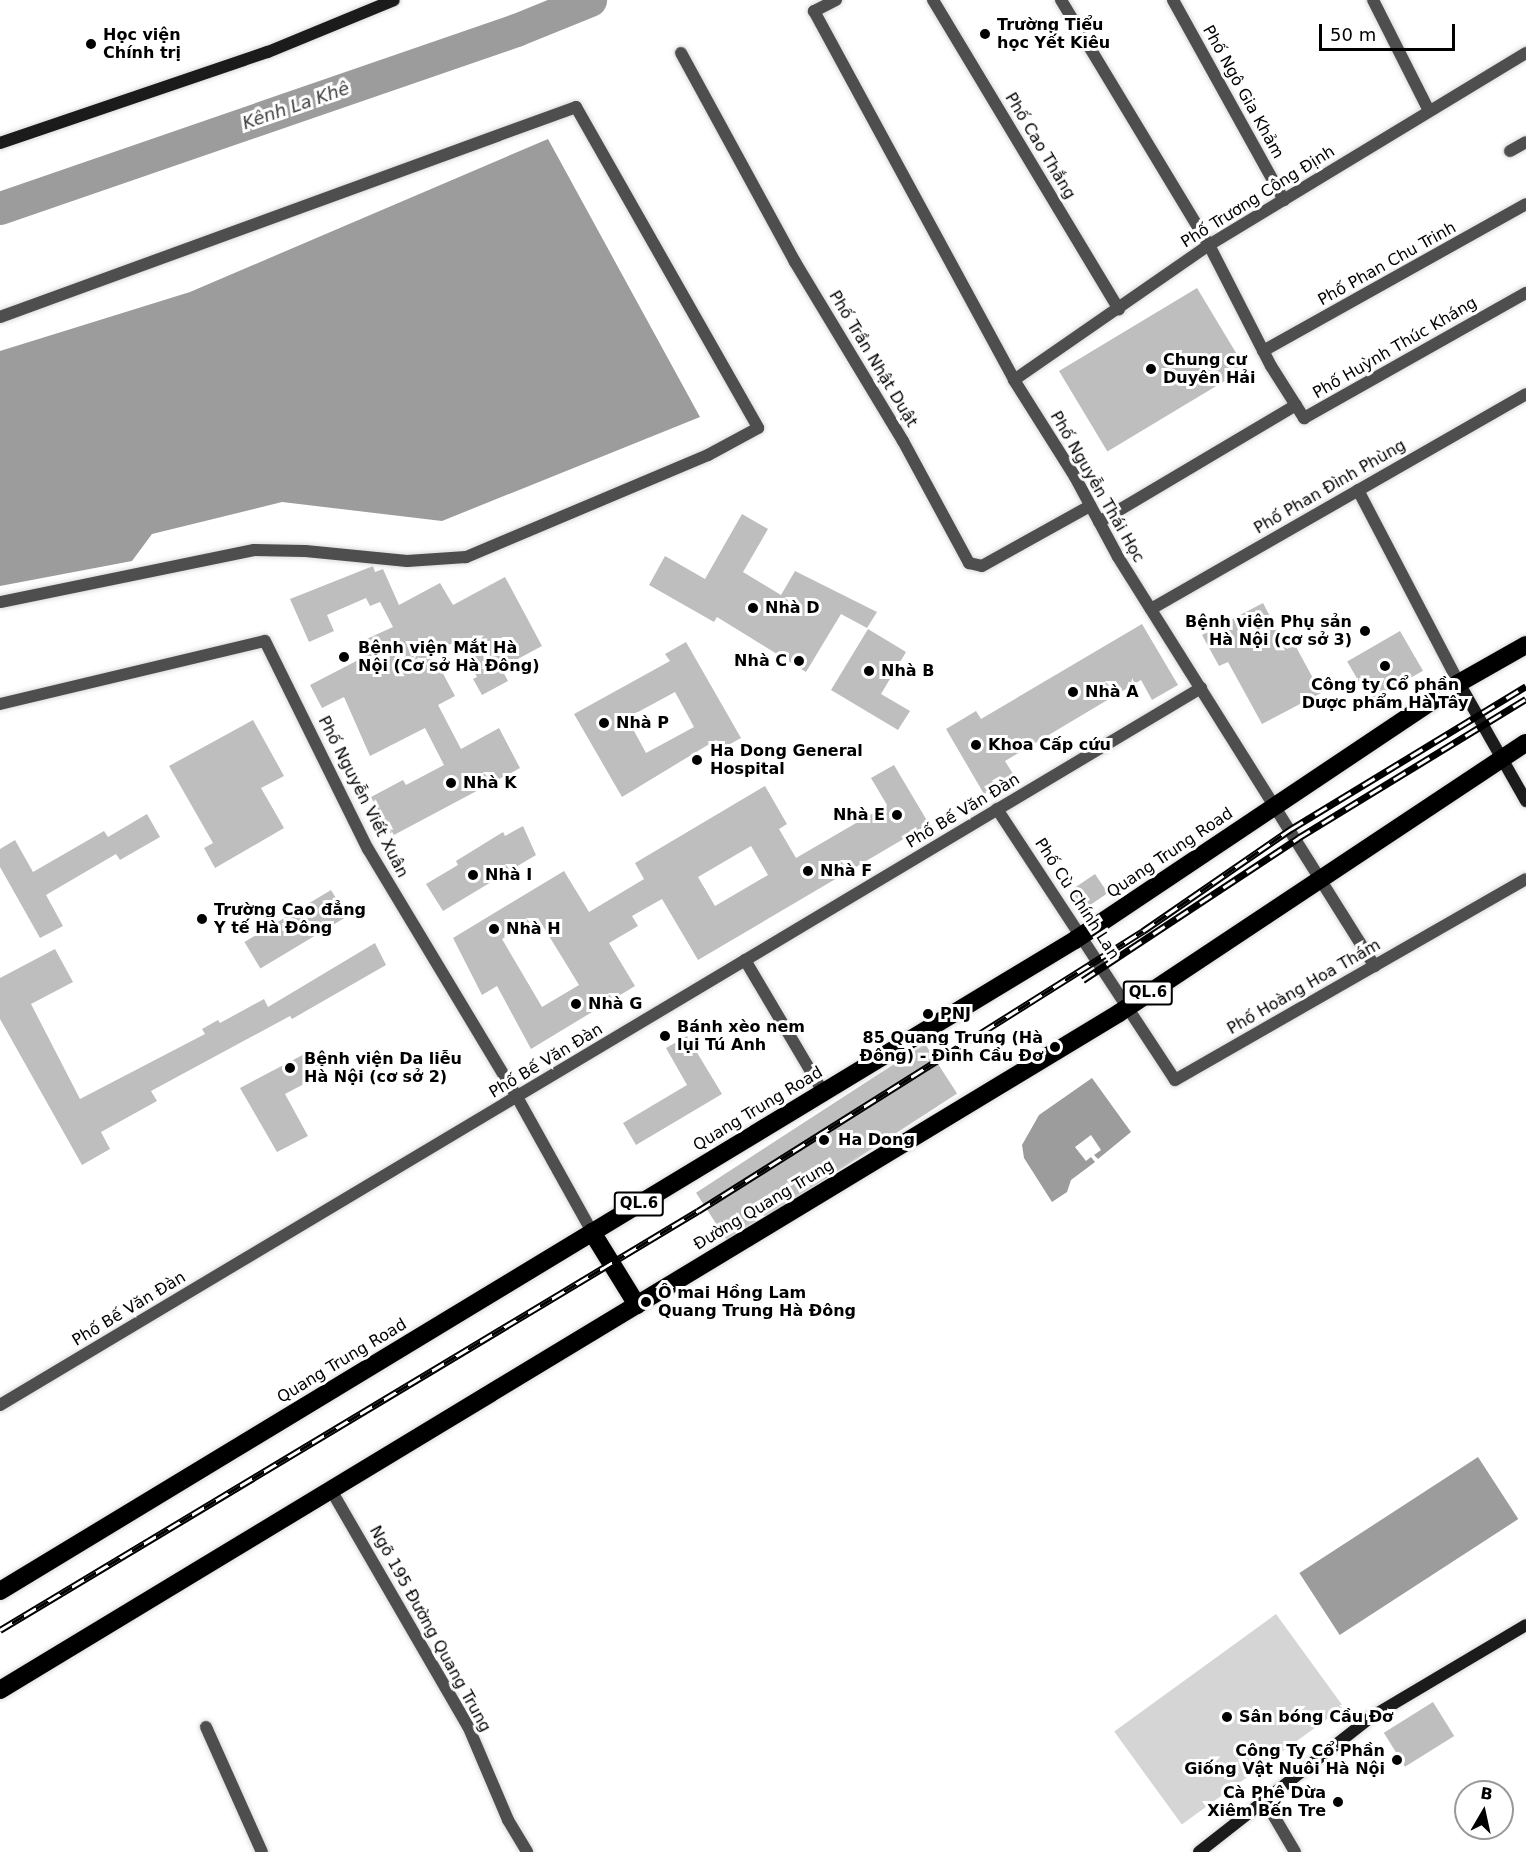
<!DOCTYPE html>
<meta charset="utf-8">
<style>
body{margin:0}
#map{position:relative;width:1526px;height:1852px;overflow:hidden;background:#fff;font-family:"DejaVu Sans",sans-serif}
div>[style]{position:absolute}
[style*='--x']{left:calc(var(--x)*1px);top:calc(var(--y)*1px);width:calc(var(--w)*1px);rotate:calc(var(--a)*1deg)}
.green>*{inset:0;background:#d5d5d5;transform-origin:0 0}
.water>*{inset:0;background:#9c9c9c;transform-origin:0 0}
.river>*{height:33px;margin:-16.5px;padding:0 16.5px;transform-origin:16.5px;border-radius:16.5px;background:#9c9c9c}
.building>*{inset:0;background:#bebebe;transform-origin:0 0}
.roads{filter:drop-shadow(0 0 2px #dbdbdb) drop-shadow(0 0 2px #dbdbdb)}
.street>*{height:12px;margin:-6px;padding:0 6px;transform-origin:6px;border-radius:6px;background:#4e4e4e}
.secondary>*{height:12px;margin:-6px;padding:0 6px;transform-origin:6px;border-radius:6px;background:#1b1b1b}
.highway>*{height:18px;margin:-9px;padding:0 9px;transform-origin:9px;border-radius:9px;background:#000}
.rail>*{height:7px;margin-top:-3.5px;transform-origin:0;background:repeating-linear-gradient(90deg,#fff 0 14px,#000 0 28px);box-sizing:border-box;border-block:2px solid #000}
.dots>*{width:16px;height:16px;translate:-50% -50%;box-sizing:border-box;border:3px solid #fff;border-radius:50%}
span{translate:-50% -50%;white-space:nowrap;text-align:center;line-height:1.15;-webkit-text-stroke:6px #fff;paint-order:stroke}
.shield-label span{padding:2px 4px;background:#fff;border:2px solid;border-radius:4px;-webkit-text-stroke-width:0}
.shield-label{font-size:15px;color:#000;font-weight:700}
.poi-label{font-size:16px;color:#000;font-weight:700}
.left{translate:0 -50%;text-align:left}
.right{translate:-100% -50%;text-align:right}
.street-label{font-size:16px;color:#000}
.water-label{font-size:18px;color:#3d3d3d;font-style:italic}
.north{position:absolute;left:1454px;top:1780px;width:60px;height:60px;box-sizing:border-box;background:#fff;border:2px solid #999;border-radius:50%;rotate:9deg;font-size:16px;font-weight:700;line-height:24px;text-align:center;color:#000}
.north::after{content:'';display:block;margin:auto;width:21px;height:27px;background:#000;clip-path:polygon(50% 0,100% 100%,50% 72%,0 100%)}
.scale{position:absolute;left:1319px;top:24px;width:136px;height:27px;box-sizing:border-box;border:3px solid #000;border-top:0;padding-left:8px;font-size:18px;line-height:21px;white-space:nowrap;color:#000;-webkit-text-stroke:4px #fff;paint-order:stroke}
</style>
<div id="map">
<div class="green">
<i style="left:1276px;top:1614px;width:115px;height:200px;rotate:54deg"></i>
</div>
<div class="water">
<i style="clip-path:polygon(548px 139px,700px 417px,442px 521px,282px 502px,152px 534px,132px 561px,0 586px,0 351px,190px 292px)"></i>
<i style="clip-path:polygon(1092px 1078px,1131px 1132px,1098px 1159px,1094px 1155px,1101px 1150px,1091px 1135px,1075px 1147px,1086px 1161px,1091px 1157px,1095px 1162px,1071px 1180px,1067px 1192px,1052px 1202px,1024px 1158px,1022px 1145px,1039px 1115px)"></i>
<i style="left:1478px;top:1457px;width:74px;height:213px;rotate:57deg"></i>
</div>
<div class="river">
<i style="--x:0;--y:208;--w:546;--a:-19.03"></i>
<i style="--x:516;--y:30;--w:80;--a:-22.1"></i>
</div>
<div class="building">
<i style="left:1197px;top:288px;width:94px;height:161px;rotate:59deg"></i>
<i style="clip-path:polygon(742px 514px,768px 529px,743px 572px,781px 595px,795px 571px,877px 612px,867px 628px,841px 614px,806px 672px,717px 617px,714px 622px,649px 585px,665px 556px,705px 579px)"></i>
<i style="clip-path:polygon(373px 566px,375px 572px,383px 569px,399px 605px,440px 583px,453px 605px,505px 577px,542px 646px,501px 668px,508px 681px,482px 695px,473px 679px,477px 677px,457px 641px,432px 653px,455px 696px,438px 705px,461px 749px,499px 728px,520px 768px,392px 836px,371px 797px,403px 780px,406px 785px,444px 765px,425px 728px,370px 756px,344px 697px,322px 708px,310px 685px,366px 656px,360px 642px,393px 627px,380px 602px,370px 606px,366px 598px,327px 615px,334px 631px,309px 642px,290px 599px)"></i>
<i style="clip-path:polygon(1263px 603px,1287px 649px,1295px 645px,1321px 693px,1262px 724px,1228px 662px,1219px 666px,1202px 635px)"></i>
<i style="clip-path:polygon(1142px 624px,1178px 685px,1152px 700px,1141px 680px,1005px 761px,1015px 777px,984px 794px,946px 729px,976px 711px,981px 719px)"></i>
<i style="clip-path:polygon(868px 629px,906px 652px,881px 694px,910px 711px,898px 730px,831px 690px)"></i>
<i style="left:1400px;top:631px;width:46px;height:61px;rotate:60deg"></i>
<i style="clip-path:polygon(evenodd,686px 642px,741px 738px,721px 749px,716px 740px,622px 797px,574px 714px,670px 661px,665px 654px,686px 642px,675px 692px,694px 727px,646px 753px,627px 718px,675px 692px)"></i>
<i style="clip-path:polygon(253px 720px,284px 776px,261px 788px,284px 828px,215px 868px,204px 848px,213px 843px,169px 766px)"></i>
<i style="clip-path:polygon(evenodd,894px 765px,929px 824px,698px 960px,662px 899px,632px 916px,638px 926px,609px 943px,635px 986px,531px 1049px,497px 986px,482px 995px,453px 938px,564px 871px,589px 912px,644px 879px,635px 863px,765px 786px,787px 824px,779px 829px,796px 858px,887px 805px,871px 778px,894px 765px,751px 846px,768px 875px,715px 906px,698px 877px,751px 846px,894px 765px,538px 918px,579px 985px,542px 1007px,502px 939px,538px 918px)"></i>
<i style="clip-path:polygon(147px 814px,160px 837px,120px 860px,116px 854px,46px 895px,63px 926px,40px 938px,0 867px,0 849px,15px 840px,33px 872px,104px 831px,108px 837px)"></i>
<i style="clip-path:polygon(523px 826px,536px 855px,443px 911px,426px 884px,458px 865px,456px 861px,503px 832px,505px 836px)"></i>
<i style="left:1095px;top:874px;width:23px;height:29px;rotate:56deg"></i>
<i style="left:331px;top:890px;width:31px;height:101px;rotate:59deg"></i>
<i style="clip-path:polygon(375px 943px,386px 965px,292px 1019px,290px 1016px,151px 1091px,157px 1101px,101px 1132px,110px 1149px,82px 1165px,0 1019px,0 978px,55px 949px,73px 982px,31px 1004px,80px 1099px,205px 1034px,202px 1029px,218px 1020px,220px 1023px,264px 999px,268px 1007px)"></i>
<i style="clip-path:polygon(687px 1036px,722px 1094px,636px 1145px,623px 1123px,687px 1085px,666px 1048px)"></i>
<i style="left:925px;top:1044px;width:59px;height:273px;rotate:57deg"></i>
<i style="clip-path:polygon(312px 1050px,325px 1073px,285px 1094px,308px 1136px,277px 1152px,240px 1088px)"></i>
<i style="left:1433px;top:1702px;width:40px;height:58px;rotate:58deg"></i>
</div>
<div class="roads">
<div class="street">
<i style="--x:836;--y:0;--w:25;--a:153"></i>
<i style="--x:814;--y:11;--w:420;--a:61.5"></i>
<i style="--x:1014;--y:380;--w:115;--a:57.8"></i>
<i style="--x:1075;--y:477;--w:91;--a:61.7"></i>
<i style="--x:1118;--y:557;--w:483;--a:57.9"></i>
<i style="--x:933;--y:0;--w:361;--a:59"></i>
<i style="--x:1061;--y:0;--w:286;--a:58.9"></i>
<i style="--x:1209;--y:245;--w:136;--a:62.9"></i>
<i style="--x:1271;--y:366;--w:62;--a:57.6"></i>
<i style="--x:1304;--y:418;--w:255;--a:-29.4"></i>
<i style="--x:1173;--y:0;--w:229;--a:61"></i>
<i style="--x:1373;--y:0;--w:124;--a:63.2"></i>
<i style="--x:681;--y:53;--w:238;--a:61.4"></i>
<i style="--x:795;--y:262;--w:209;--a:58.9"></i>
<i style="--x:903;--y:441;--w:139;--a:61.6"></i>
<i style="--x:969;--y:563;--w:13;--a:13"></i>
<i style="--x:982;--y:566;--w:124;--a:-29.1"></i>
<i style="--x:1510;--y:151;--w:18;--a:-29"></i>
<i style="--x:0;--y:317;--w:613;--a:-20.03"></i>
<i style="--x:576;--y:107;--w:369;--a:60.4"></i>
<i style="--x:758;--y:428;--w:57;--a:151.6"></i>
<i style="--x:708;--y:455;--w:263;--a:157.1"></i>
<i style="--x:466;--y:557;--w:59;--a:176.1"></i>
<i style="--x:407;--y:561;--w:102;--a:-174.4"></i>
<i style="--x:305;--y:551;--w:51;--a:-178.9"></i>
<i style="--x:254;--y:550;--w:259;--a:168.4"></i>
<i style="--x:1263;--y:351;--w:301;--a:-29.2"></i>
<i style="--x:1014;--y:380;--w:237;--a:-34.7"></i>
<i style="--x:1209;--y:245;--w:371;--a:-31.2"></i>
<i style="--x:1358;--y:490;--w:218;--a:62.4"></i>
<i style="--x:1099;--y:522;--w:229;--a:-30.7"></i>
<i style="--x:1151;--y:609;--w:432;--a:-29.8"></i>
<i style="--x:0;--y:704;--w:272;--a:-13.4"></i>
<i style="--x:265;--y:641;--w:232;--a:63.7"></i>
<i style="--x:368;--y:849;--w:289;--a:59"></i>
<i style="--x:517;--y:1097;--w:154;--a:60.9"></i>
<i style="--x:997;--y:809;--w:324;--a:56.7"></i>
<i style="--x:1175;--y:1080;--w:404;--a:-29.8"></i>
<i style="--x:745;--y:960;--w:153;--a:59.4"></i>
<i style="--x:0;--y:1405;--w:1399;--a:-30.84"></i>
<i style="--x:331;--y:1490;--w:273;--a:59.9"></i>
<i style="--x:468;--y:1726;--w:102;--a:66.9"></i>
<i style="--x:508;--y:1820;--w:37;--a:59"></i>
<i style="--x:206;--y:1727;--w:137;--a:65.9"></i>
<i style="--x:1265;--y:1801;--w:59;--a:59.5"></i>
</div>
<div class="secondary">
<i style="--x:0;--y:143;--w:283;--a:-18.8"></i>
<i style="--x:268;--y:52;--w:136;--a:-22.4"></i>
<i style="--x:1459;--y:683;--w:136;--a:60.4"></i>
<i style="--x:1199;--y:1852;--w:219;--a:-38.1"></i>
<i style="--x:1371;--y:1717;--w:180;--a:-30.7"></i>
</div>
<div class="highway">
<i style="--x:592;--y:1232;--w:86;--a:58.3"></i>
<i style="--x:0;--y:1591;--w:1257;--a:-31.2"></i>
<i style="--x:1075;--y:940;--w:462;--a:-33.8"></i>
<i style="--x:1459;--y:683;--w:77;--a:-29.6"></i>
<i style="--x:0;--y:1690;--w:1308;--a:-31.17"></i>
<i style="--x:1119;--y:1013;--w:488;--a:-33.6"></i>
</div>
</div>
<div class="rail">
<i style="--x:1083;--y:980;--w:258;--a:-33.4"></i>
<i style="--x:1298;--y:838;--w:267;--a:-31.4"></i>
<i style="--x:0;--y:1630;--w:814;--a:-30.98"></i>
<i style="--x:698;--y:1211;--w:526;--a:-32.18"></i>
<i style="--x:1143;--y:931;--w:180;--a:-34.6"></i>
<i style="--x:1291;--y:829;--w:275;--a:-31.3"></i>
</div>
<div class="dots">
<i style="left:985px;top:34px;background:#000"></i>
<i style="left:91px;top:44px;background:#000"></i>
<i style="left:1151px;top:369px;background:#000"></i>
<i style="left:753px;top:608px;background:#000"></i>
<i style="left:1365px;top:631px;background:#000"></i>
<i style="left:344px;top:657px;background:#000"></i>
<i style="left:799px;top:661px;background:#000"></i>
<i style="left:1385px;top:666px;background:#000"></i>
<i style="left:869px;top:671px;background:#000"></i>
<i style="left:1073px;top:692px;background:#000"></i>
<i style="left:604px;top:723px;background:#000"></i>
<i style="left:976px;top:745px;background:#000"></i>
<i style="left:697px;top:760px;background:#000"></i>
<i style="left:451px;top:783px;background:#000"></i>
<i style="left:897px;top:815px;background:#000"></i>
<i style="left:808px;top:871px;background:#000"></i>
<i style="left:473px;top:875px;background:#000"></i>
<i style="left:202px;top:919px;background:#000"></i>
<i style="left:494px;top:929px;background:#000"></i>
<i style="left:576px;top:1004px;background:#000"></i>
<i style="left:928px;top:1014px;background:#000"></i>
<i style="left:665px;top:1036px;background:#000"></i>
<i style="left:1055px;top:1047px;background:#000"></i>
<i style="left:290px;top:1068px;background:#000"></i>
<i style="left:824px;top:1140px;background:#000"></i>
<i style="left:646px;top:1302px;background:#000"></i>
<i style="left:1227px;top:1717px;background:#000"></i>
<i style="left:1397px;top:1760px;background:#000"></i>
<i style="left:1338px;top:1802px;background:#000"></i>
</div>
<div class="shield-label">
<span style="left:1148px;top:993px">QL.6</span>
<span style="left:639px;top:1204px">QL.6</span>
</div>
<div class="poi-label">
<span class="left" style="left:997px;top:34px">Trường Tiểu<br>học Yết Kiêu</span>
<span class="left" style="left:103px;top:44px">Học viện<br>Chính trị</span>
<span class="left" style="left:1163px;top:369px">Chung cư<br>Duyên Hải</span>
<span class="left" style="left:765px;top:608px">Nhà D</span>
<span class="right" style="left:1352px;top:631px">Bệnh viện Phụ sản<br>Hà Nội (cơ sở 3)</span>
<span class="left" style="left:358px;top:657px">Bệnh viện Mắt Hà<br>Nội (Cơ sở Hà Đông)</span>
<span class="right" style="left:787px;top:661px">Nhà C</span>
<span class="left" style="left:881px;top:671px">Nhà B</span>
<span style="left:1385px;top:694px">Công ty Cổ phần<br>Dược phẩm Hà Tây</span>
<span class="left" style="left:1085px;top:692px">Nhà A</span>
<span class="left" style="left:616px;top:723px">Nhà P</span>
<span class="left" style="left:988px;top:745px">Khoa Cấp cứu</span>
<span class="left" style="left:710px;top:760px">Ha Dong General<br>Hospital</span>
<span class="left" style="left:463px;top:783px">Nhà K</span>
<span class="right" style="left:885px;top:815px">Nhà E</span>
<span class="left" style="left:820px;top:871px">Nhà F</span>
<span class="left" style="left:485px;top:875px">Nhà I</span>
<span class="left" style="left:214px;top:919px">Trường Cao đẳng<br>Y tế Hà Đông</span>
<span class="left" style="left:506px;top:929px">Nhà H</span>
<span class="left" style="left:588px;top:1004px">Nhà G</span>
<span class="left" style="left:940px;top:1014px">PNJ</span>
<span class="left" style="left:677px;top:1036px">Bánh xèo nem<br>lụi Tú Anh</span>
<span class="right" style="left:1043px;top:1047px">85 Quang Trung (Hà<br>Đông) - Đình Cầu Đơ</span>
<span class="left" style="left:304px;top:1068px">Bệnh viện Da liễu<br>Hà Nội (cơ sở 2)</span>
<span class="left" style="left:838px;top:1140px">Ha Dong</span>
<span class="left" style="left:658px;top:1302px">Ô mai Hồng Lam<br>Quang Trung Hà Đông</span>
<span class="left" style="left:1239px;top:1717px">Sân bóng Cầu Đơ</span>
<span class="right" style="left:1385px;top:1760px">Công Ty Cổ Phần<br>Giống Vật Nuôi Hà Nội</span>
<span class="right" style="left:1326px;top:1802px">Cà Phê Dừa<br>Xiêm Bến Tre</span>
</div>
<div class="street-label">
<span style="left:1243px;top:92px;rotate:61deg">Phố Ngô Gia Khảm</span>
<span style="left:1040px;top:146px;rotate:59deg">Phố Cao Thắng</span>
<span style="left:1258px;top:197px;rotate:-32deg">Phố Trương Công Định</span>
<span style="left:1387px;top:264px;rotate:-29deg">Phố Phan Chu Trinh</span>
<span style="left:1395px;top:348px;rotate:-30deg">Phố Huỳnh Thúc Kháng</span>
<span style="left:873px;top:359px;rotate:59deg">Phố Trần Nhật Duật</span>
<span style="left:1097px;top:487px;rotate:60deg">Phố Nguyễn Thái Học</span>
<span style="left:1330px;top:487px;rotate:-30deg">Phố Phan Đình Phùng</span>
<span style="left:363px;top:797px;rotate:63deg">Phố Nguyễn Viết Xuân</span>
<span style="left:963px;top:811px;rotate:-31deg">Phố Bế Văn Đàn</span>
<span style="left:1170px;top:853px;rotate:-34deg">Quang Trung Road</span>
<span style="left:1077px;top:899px;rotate:57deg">Phố Cù Chính Lan</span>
<span style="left:1304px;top:987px;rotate:-30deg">Phố Hoàng Hoa Thám</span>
<span style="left:546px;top:1061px;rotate:-31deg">Phố Bế Văn Đàn</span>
<span style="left:758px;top:1109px;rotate:-31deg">Quang Trung Road</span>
<span style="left:764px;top:1205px;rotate:-31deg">Đường Quang Trung</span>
<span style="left:129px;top:1309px;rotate:-31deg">Phố Bế Văn Đàn</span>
<span style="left:342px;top:1361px;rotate:-31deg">Quang Trung Road</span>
<span style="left:430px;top:1629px;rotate:61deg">Ngõ 195 Đường Quang Trung</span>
</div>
<div class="water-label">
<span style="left:296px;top:106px;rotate:-19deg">Kênh La Khê</span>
</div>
<div class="north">B</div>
<div class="scale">50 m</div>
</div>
